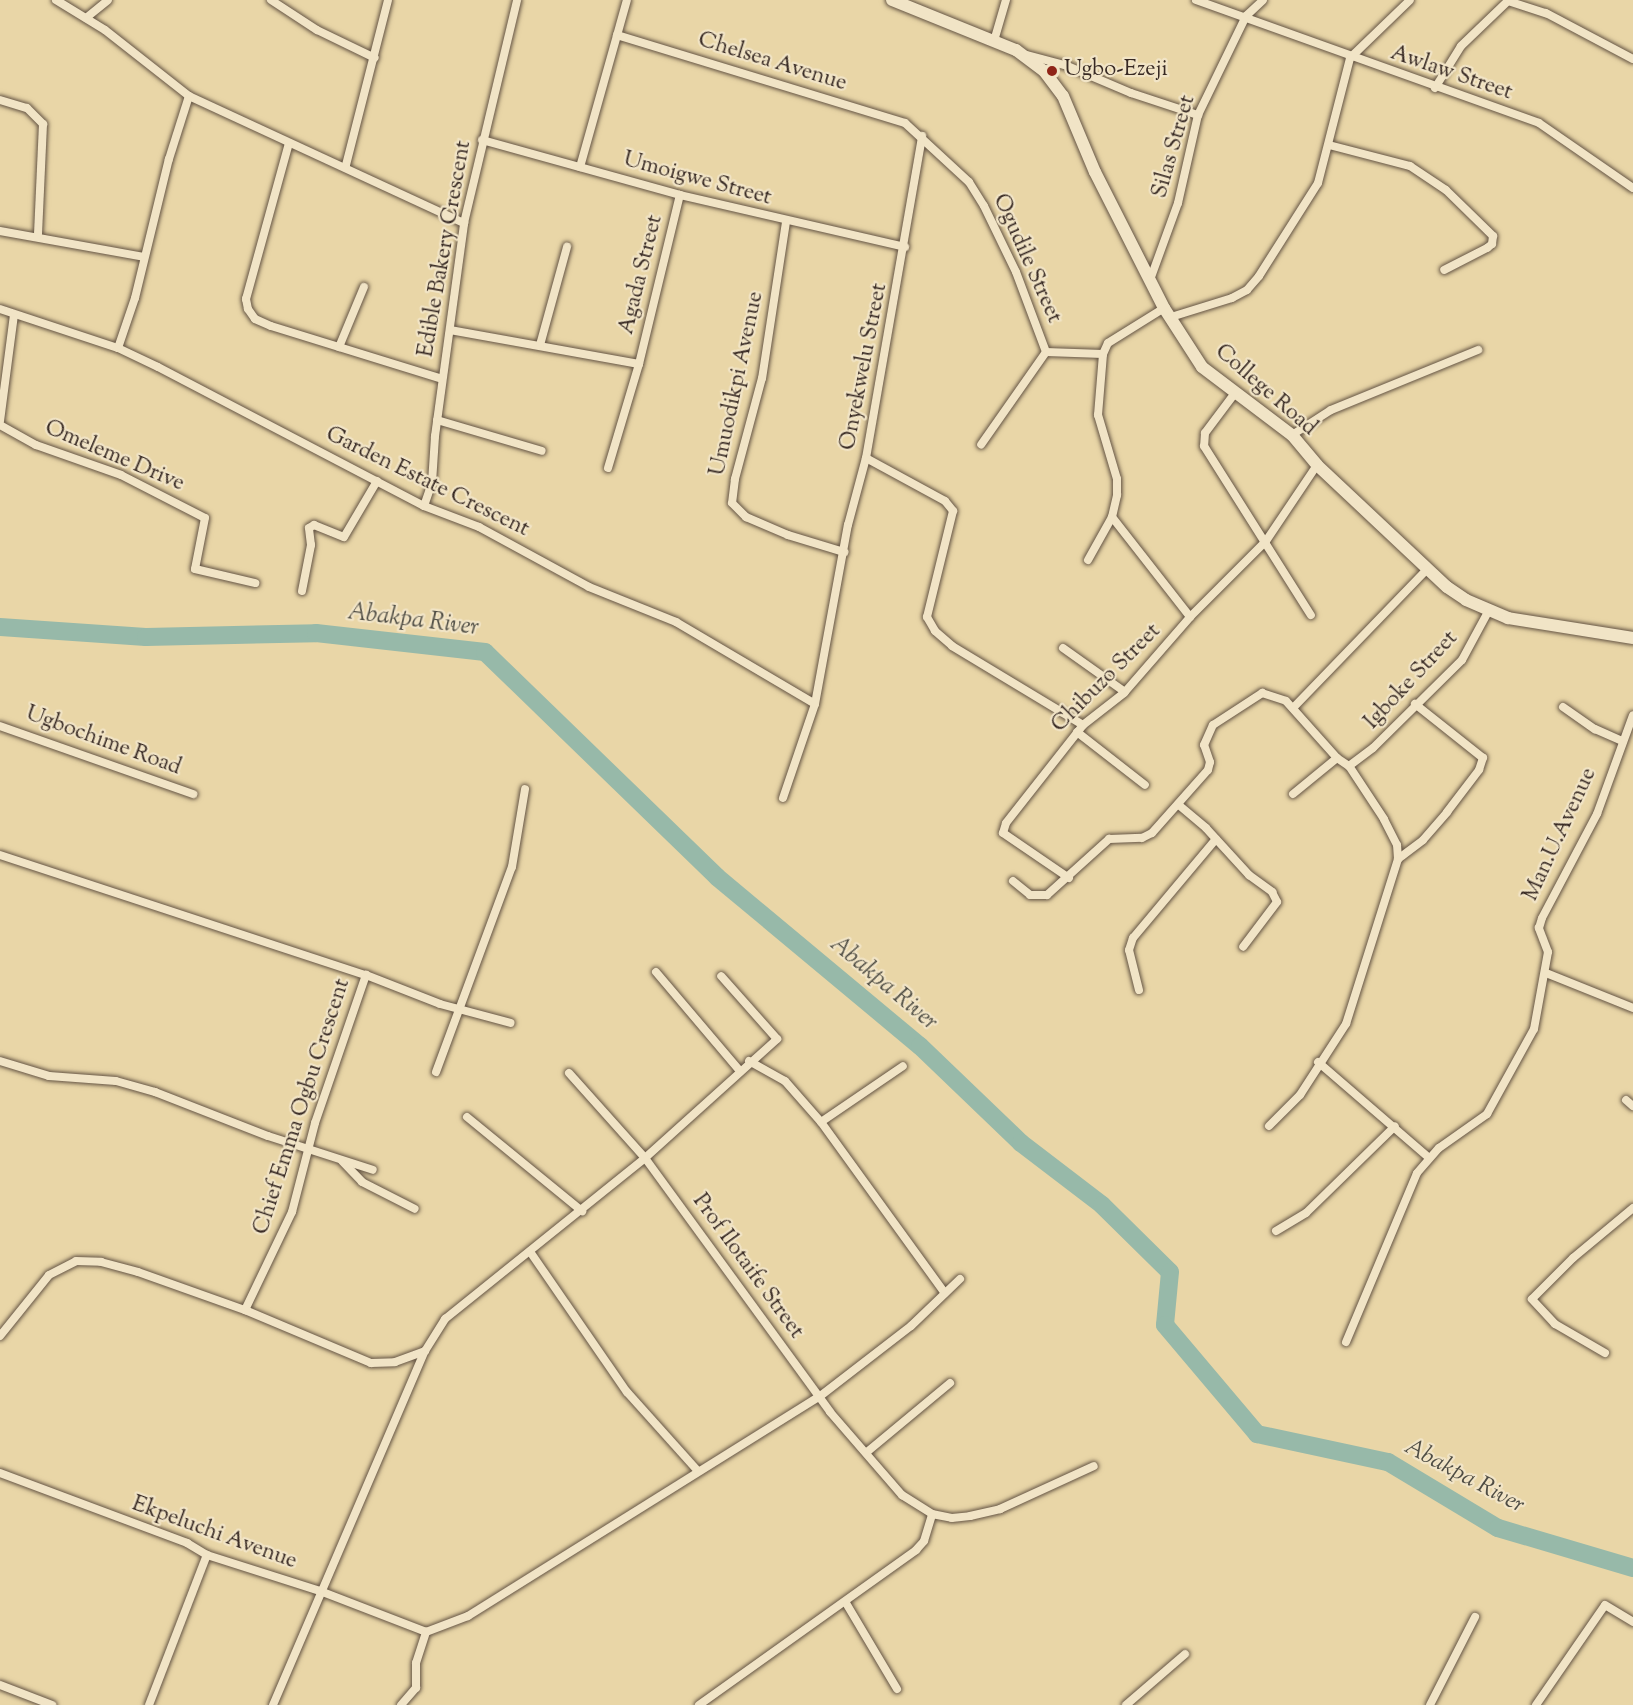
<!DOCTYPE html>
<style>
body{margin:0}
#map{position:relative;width:1633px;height:1705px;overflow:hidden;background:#e9d6a7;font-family:"Sorts Mill Goudy",serif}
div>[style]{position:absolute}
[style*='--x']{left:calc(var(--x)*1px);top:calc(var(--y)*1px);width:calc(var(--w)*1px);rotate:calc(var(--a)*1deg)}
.river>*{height:18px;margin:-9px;padding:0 9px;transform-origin:9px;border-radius:9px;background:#97b9a9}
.roads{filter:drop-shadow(0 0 2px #645444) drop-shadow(0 0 2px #645444)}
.street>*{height:8px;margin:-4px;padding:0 4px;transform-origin:4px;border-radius:4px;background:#f1e4c6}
.secondary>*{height:12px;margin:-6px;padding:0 6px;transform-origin:6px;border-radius:6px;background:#f1e4c6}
.dots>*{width:16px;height:16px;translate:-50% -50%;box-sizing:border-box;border:3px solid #f1e4c6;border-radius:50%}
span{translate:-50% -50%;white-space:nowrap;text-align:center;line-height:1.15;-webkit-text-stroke:4.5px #f1e4c6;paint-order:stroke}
.street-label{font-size:22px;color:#372923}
.poi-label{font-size:22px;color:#372923}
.left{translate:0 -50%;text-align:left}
.water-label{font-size:24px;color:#4f4d44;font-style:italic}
</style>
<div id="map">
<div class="river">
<i style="--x:0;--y:627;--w:146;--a:3.9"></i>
<i style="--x:146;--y:637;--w:170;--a:-1.3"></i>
<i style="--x:316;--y:633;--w:170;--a:6.4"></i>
<i style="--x:485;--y:652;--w:323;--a:44.1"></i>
<i style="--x:717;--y:877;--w:264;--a:39.8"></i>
<i style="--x:920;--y:1046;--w:140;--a:43.8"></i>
<i style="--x:1021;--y:1143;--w:102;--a:37.4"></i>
<i style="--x:1102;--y:1205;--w:95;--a:44.6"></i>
<i style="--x:1170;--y:1272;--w:53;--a:95.4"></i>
<i style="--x:1165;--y:1325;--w:143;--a:49.8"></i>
<i style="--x:1257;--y:1434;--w:134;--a:12.1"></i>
<i style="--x:1388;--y:1462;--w:128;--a:31"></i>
<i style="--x:1498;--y:1528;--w:141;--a:16.5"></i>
</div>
<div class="roads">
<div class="street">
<i style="--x:56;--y:0;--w:57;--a:31.5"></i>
<i style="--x:105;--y:30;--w:107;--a:38.2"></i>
<i style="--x:189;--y:96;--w:303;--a:24.8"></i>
<i style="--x:271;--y:0;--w:55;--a:33.1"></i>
<i style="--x:317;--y:30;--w:64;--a:25.8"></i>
<i style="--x:1196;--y:0;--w:364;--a:19.7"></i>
<i style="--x:1539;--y:123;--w:114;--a:34.7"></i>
<i style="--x:86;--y:18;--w:28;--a:-39"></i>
<i style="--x:617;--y:35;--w:301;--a:17"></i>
<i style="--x:905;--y:123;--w:87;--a:42.7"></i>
<i style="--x:969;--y:182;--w:28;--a:58"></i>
<i style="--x:984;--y:206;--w:73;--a:64.1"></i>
<i style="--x:1016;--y:272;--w:85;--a:69.4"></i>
<i style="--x:1046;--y:352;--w:113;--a:125"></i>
<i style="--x:994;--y:41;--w:43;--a:-73.7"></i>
<i style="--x:1027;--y:55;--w:39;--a:15"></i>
<i style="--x:1065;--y:65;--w:72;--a:23"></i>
<i style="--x:1131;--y:93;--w:71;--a:18.2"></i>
<i style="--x:1435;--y:88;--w:49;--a:-58.2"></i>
<i style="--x:1461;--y:46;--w:65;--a:-43.8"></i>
<i style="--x:1508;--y:1;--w:40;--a:18"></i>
<i style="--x:1546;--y:13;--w:98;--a:27.9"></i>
<i style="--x:0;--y:100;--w:28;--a:17"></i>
<i style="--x:27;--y:108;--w:23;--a:45"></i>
<i style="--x:43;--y:124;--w:112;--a:92.6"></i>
<i style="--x:482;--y:140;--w:205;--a:15.5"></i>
<i style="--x:680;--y:195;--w:231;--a:13"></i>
<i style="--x:289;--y:143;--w:162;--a:105.4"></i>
<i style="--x:246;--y:299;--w:10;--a:79"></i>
<i style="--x:248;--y:309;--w:12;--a:55"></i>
<i style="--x:255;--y:319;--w:17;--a:24"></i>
<i style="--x:271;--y:326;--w:179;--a:17.2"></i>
<i style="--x:1329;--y:145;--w:84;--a:14.5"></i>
<i style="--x:1410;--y:166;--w:43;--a:33.7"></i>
<i style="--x:1446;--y:190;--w:66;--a:44.4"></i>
<i style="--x:1493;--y:236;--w:8;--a:97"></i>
<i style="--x:1492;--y:244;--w:6;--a:141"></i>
<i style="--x:1487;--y:248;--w:48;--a:152.9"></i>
<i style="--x:346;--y:165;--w:170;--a:-75.7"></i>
<i style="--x:580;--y:167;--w:173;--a:-74.3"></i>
<i style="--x:786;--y:222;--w:158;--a:98.7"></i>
<i style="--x:762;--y:378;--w:105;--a:105"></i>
<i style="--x:735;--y:479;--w:24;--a:97"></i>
<i style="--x:732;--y:503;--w:20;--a:45"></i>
<i style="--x:746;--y:517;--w:46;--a:23.2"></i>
<i style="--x:788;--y:535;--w:59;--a:16.9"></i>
<i style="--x:0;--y:231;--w:146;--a:10.2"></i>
<i style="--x:1150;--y:280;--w:82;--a:-70"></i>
<i style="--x:1178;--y:203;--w:90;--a:-77.2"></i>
<i style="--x:1198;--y:115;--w:110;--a:-64.1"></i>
<i style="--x:1246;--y:16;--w:23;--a:-43"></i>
<i style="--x:0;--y:309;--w:124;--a:18.3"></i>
<i style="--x:118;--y:348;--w:44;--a:25.4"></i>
<i style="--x:158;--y:367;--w:300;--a:27.6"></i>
<i style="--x:424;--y:506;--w:59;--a:20.9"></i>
<i style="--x:479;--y:527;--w:125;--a:28.6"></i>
<i style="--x:589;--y:587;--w:94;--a:21.9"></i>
<i style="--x:676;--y:622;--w:161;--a:30.5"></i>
<i style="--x:1171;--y:317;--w:64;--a:-17.3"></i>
<i style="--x:1232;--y:298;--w:17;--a:-28"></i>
<i style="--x:1247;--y:290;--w:18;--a:-49"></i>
<i style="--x:1259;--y:276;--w:110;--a:-57.6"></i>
<i style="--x:1318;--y:183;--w:129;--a:-75.6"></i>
<i style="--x:1350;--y:58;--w:83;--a:-44"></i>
<i style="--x:450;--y:330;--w:192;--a:10.2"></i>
<i style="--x:540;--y:345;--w:102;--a:-74.6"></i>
<i style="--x:339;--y:347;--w:65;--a:-67.4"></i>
<i style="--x:118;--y:348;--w:53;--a:-71.2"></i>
<i style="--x:135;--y:298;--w:143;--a:-76.3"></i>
<i style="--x:169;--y:159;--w:66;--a:-72.4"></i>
<i style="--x:1046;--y:352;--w:57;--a:2"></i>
<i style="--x:1235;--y:393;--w:50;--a:126.9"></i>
<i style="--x:1205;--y:433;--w:13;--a:94"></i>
<i style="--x:1204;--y:446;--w:200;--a:57.7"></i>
<i style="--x:437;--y:420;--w:109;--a:16.4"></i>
<i style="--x:0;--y:421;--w:107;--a:-82.5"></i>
<i style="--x:0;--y:425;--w:41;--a:29.1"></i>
<i style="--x:36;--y:445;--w:90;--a:19.4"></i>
<i style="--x:121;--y:475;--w:94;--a:27.1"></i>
<i style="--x:205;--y:518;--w:52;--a:101.1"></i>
<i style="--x:195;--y:569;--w:62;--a:13.1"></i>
<i style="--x:1292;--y:435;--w:46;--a:-32.7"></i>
<i style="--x:1331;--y:410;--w:159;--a:-22.2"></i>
<i style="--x:866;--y:458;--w:90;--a:28.6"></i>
<i style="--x:945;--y:501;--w:13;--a:51"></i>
<i style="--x:953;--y:511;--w:109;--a:103.8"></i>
<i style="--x:927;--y:617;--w:16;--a:60"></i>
<i style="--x:935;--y:631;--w:23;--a:41"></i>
<i style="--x:952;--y:646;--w:153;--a:31.1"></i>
<i style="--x:608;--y:468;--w:109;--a:-73.4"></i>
<i style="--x:639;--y:364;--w:174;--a:-76.4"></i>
<i style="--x:424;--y:506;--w:24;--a:-71"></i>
<i style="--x:432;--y:483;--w:47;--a:-86.3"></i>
<i style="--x:435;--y:436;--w:215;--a:-82.2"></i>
<i style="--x:464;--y:223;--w:229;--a:-76.6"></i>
<i style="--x:1112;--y:517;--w:127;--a:52"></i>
<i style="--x:1088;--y:560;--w:49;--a:-60.8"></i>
<i style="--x:1112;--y:517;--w:23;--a:-77"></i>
<i style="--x:1117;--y:495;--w:16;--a:-90"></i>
<i style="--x:1117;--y:479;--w:67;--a:-106.5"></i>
<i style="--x:1098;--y:415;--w:61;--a:-85.3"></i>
<i style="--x:1103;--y:354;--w:12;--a:-66"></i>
<i style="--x:1108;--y:343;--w:66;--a:-32"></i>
<i style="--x:302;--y:591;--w:47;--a:-78.9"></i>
<i style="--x:311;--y:545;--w:17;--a:-97"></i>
<i style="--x:309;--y:528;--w:6;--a:-31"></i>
<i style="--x:314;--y:525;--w:32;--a:22"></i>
<i style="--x:344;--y:537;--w:65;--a:-59.5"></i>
<i style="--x:1063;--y:648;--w:76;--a:35.4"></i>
<i style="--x:1563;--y:707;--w:39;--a:35"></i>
<i style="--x:1595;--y:729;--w:30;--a:24"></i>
<i style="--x:1293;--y:708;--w:193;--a:-46"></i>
<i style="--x:0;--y:726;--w:205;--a:19.4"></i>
<i style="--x:1077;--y:732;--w:86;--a:37.9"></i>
<i style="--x:1349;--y:766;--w:30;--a:-37"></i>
<i style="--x:1373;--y:748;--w:125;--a:-44.7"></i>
<i style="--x:1462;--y:660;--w:57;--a:-61.6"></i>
<i style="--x:1293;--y:794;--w:57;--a:-39.3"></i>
<i style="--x:783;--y:798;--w:99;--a:-71.2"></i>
<i style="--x:815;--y:704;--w:182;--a:-79.6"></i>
<i style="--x:848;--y:525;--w:69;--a:-75"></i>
<i style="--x:866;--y:458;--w:327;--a:-80.1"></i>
<i style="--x:1180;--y:806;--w:34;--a:40"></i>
<i style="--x:1206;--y:828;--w:64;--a:47.5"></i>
<i style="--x:1249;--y:875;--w:29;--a:36"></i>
<i style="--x:1272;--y:892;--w:11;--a:63"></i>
<i style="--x:1277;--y:902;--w:56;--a:127.1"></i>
<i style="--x:0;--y:855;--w:385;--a:18.2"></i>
<i style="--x:1398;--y:859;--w:31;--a:-37"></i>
<i style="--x:1423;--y:840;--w:37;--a:-49"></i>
<i style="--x:1447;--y:812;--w:53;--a:-52.7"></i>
<i style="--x:1479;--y:770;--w:13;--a:-72"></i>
<i style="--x:1483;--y:758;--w:87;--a:-141.5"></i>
<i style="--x:1069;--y:878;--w:80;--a:-145.7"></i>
<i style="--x:1003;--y:833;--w:10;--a:-73"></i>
<i style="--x:1006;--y:823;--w:125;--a:-51.8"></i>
<i style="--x:1083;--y:725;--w:52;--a:-38"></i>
<i style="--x:1124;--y:693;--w:101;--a:-49"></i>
<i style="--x:1190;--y:617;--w:107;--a:-45"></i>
<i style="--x:1266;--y:541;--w:92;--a:-56.1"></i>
<i style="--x:1013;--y:881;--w:22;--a:39"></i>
<i style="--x:1030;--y:895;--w:17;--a:0"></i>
<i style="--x:1047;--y:895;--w:84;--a:-42.1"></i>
<i style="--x:1109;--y:839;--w:33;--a:-2"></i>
<i style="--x:1142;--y:838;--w:11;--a:-27"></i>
<i style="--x:1152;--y:833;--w:84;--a:-48.4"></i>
<i style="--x:1208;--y:770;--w:8;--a:-76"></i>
<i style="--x:1210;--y:762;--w:18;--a:-109"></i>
<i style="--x:1204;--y:745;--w:22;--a:-66"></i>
<i style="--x:1213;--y:725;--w:59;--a:-33.1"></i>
<i style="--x:1262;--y:693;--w:25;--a:18"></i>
<i style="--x:1286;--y:701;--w:76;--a:48.2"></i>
<i style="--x:1337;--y:758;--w:14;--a:34"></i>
<i style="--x:656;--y:972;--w:128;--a:49.7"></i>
<i style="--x:1546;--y:973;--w:94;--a:21.9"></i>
<i style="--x:1139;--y:990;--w:41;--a:-104"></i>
<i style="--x:1129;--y:950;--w:13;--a:-72"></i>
<i style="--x:1133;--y:938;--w:129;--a:-50"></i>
<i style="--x:0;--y:1061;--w:51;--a:17"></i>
<i style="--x:49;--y:1076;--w:67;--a:4.3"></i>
<i style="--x:116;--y:1081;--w:41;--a:15.8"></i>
<i style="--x:155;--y:1092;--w:121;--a:21.3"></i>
<i style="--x:268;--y:1136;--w:110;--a:17.9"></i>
<i style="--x:749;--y:1061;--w:41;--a:29.1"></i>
<i style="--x:785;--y:1081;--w:55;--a:48.7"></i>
<i style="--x:821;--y:1122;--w:210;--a:54.1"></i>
<i style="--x:1318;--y:1062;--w:145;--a:40.8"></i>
<i style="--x:436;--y:1072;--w:219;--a:-69.7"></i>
<i style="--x:512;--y:867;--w:79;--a:-80.5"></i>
<i style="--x:569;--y:1073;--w:114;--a:48.2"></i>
<i style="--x:645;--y:1158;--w:314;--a:53.9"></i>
<i style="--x:830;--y:1412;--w:110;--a:49.1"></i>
<i style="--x:902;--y:1495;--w:36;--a:32"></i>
<i style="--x:932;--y:1514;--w:20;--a:11"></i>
<i style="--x:952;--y:1518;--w:18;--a:-6"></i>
<i style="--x:970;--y:1516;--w:31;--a:-13"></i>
<i style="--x:1000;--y:1509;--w:103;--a:-24.6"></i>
<i style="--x:1626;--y:1100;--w:9;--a:41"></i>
<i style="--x:467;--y:1117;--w:149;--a:39.3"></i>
<i style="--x:821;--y:1122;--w:99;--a:-34.3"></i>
<i style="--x:1269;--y:1126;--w:44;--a:-45"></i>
<i style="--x:1300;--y:1095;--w:85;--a:-57.1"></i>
<i style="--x:1346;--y:1024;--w:173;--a:-72.5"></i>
<i style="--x:1398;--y:859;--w:14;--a:-94"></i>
<i style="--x:1397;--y:845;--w:29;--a:-117"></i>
<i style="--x:1384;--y:819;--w:64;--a:-123.4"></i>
<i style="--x:342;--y:1161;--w:29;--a:46"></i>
<i style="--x:362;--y:1182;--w:59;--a:27"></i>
<i style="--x:1276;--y:1231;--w:35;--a:-31"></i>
<i style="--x:1306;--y:1213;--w:124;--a:-44.3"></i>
<i style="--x:531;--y:1253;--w:169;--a:55.4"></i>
<i style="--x:627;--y:1392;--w:105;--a:48.1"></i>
<i style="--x:245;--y:1310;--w:137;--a:22.8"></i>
<i style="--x:371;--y:1363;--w:24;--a:-2"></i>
<i style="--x:395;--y:1362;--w:32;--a:-20"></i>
<i style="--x:0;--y:1336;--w:78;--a:-51.2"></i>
<i style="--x:49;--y:1275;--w:30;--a:-27"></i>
<i style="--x:76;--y:1261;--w:25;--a:2"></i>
<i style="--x:101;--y:1262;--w:38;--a:15"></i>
<i style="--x:138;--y:1272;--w:114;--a:19.6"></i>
<i style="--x:245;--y:1310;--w:109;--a:-64.4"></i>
<i style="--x:292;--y:1212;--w:92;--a:-75.5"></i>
<i style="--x:315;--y:1123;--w:157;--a:-71"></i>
<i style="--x:366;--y:975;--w:79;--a:21.4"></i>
<i style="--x:440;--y:1004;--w:73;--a:15"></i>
<i style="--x:1346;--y:1342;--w:183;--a:-67.2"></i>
<i style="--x:1417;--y:1173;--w:33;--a:-49"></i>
<i style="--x:1439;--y:1148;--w:59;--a:-35.3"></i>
<i style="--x:1487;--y:1114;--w:97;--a:-61.1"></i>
<i style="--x:1534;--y:1029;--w:78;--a:-79.7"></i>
<i style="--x:1548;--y:952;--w:26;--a:-111"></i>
<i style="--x:1539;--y:928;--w:10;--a:-73"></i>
<i style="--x:1542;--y:918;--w:118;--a:-62.1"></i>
<i style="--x:1597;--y:814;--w:105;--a:-70"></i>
<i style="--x:1605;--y:1353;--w:58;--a:-149.9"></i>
<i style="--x:1555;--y:1324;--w:34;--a:-133"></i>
<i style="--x:1532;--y:1299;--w:58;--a:-45"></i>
<i style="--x:1573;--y:1258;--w:78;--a:-39.8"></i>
<i style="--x:867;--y:1452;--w:108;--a:-39.7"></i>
<i style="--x:0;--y:1473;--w:200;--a:20.5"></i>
<i style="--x:187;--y:1543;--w:23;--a:31"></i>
<i style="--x:207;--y:1555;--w:119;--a:17.7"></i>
<i style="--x:320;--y:1591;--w:114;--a:21.1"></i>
<i style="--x:426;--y:1632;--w:45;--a:-20.9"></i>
<i style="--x:468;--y:1616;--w:414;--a:-32"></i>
<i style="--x:819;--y:1397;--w:116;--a:-37.7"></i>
<i style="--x:911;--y:1326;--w:68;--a:-43.8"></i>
<i style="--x:846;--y:1603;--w:100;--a:59.3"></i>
<i style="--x:0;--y:1685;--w:56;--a:21"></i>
<i style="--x:149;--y:1705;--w:161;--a:-68.9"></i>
<i style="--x:273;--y:1705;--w:385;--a:-66.8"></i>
<i style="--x:425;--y:1351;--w:38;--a:-58"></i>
<i style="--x:445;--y:1319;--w:257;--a:-38.8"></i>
<i style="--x:645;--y:1158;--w:178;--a:-42"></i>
<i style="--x:777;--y:1039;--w:84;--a:-131.6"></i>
<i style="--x:401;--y:1705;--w:23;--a:-49"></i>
<i style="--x:416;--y:1688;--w:25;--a:-90"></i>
<i style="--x:416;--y:1663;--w:33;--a:-72"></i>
<i style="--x:699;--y:1705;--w:267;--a:-35.5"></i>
<i style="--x:916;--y:1550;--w:12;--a:-48"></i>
<i style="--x:924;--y:1541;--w:28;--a:-73"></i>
<i style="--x:1126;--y:1705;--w:78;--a:-40.8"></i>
<i style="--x:1430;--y:1705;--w:99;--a:-62.9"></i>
<i style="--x:1536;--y:1705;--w:121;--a:-55.4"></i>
<i style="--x:1605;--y:1605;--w:33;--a:31"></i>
</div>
<div class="secondary">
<i style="--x:892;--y:0;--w:134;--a:22"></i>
<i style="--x:1016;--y:50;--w:35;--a:37"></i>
<i style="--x:1044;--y:71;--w:31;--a:53"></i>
<i style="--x:1063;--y:96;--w:82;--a:67.2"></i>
<i style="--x:1095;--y:172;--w:153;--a:63.1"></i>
<i style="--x:1164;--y:308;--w:70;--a:57.2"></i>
<i style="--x:1202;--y:367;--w:113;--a:37.1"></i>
<i style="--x:1292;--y:435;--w:39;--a:50"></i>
<i style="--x:1317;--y:465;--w:178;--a:43.2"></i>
<i style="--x:1447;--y:587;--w:23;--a:34"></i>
<i style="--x:1466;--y:600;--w:46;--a:23.2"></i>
<i style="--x:1508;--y:618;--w:127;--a:9.1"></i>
</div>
</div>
<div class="dots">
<i style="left:1052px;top:71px;background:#8f2418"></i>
</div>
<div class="street-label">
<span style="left:772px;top:63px;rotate:17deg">Chelsea Avenue</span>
<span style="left:1451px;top:74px;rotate:19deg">Awlaw Street</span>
<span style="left:1175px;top:147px;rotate:-74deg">Silas Street</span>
<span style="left:697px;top:180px;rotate:15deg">Umoigwe Street</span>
<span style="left:446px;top:249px;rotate:-80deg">Edible Bakery Crescent</span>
<span style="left:1026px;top:259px;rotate:66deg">Ogudile Street</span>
<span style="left:642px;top:275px;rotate:-76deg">Agada Street</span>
<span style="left:865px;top:367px;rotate:-79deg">Onyekwelu Street</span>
<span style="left:738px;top:384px;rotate:-78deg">Umuodikpi Avenue</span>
<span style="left:1265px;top:391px;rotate:41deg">College Road</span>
<span style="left:114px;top:457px;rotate:23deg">Omeleme Drive</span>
<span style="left:427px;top:483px;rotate:26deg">Garden Estate Crescent</span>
<span style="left:1107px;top:679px;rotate:-45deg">Chibuzo Street</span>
<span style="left:1412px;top:681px;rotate:-47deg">Igboke Street</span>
<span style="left:103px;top:742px;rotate:20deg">Ugbochime Road</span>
<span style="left:1561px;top:835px;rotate:-65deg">Man.U.Avenue</span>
<span style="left:303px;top:1107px;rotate:-72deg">Chief Emma Ogbu Crescent</span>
<span style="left:747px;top:1267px;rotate:54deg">Prof Ilotaife Street</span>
<span style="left:214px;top:1534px;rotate:20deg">Ekpeluchi Avenue</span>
</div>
<div class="poi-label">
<span class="left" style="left:1064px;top:71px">Ugbo-Ezeji</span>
</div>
<div class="water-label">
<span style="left:413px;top:621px;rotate:7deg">Abakpa River</span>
<span style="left:883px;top:984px;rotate:40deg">Abakpa River</span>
<span style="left:1464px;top:1477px;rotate:28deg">Abakpa River</span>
</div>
</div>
